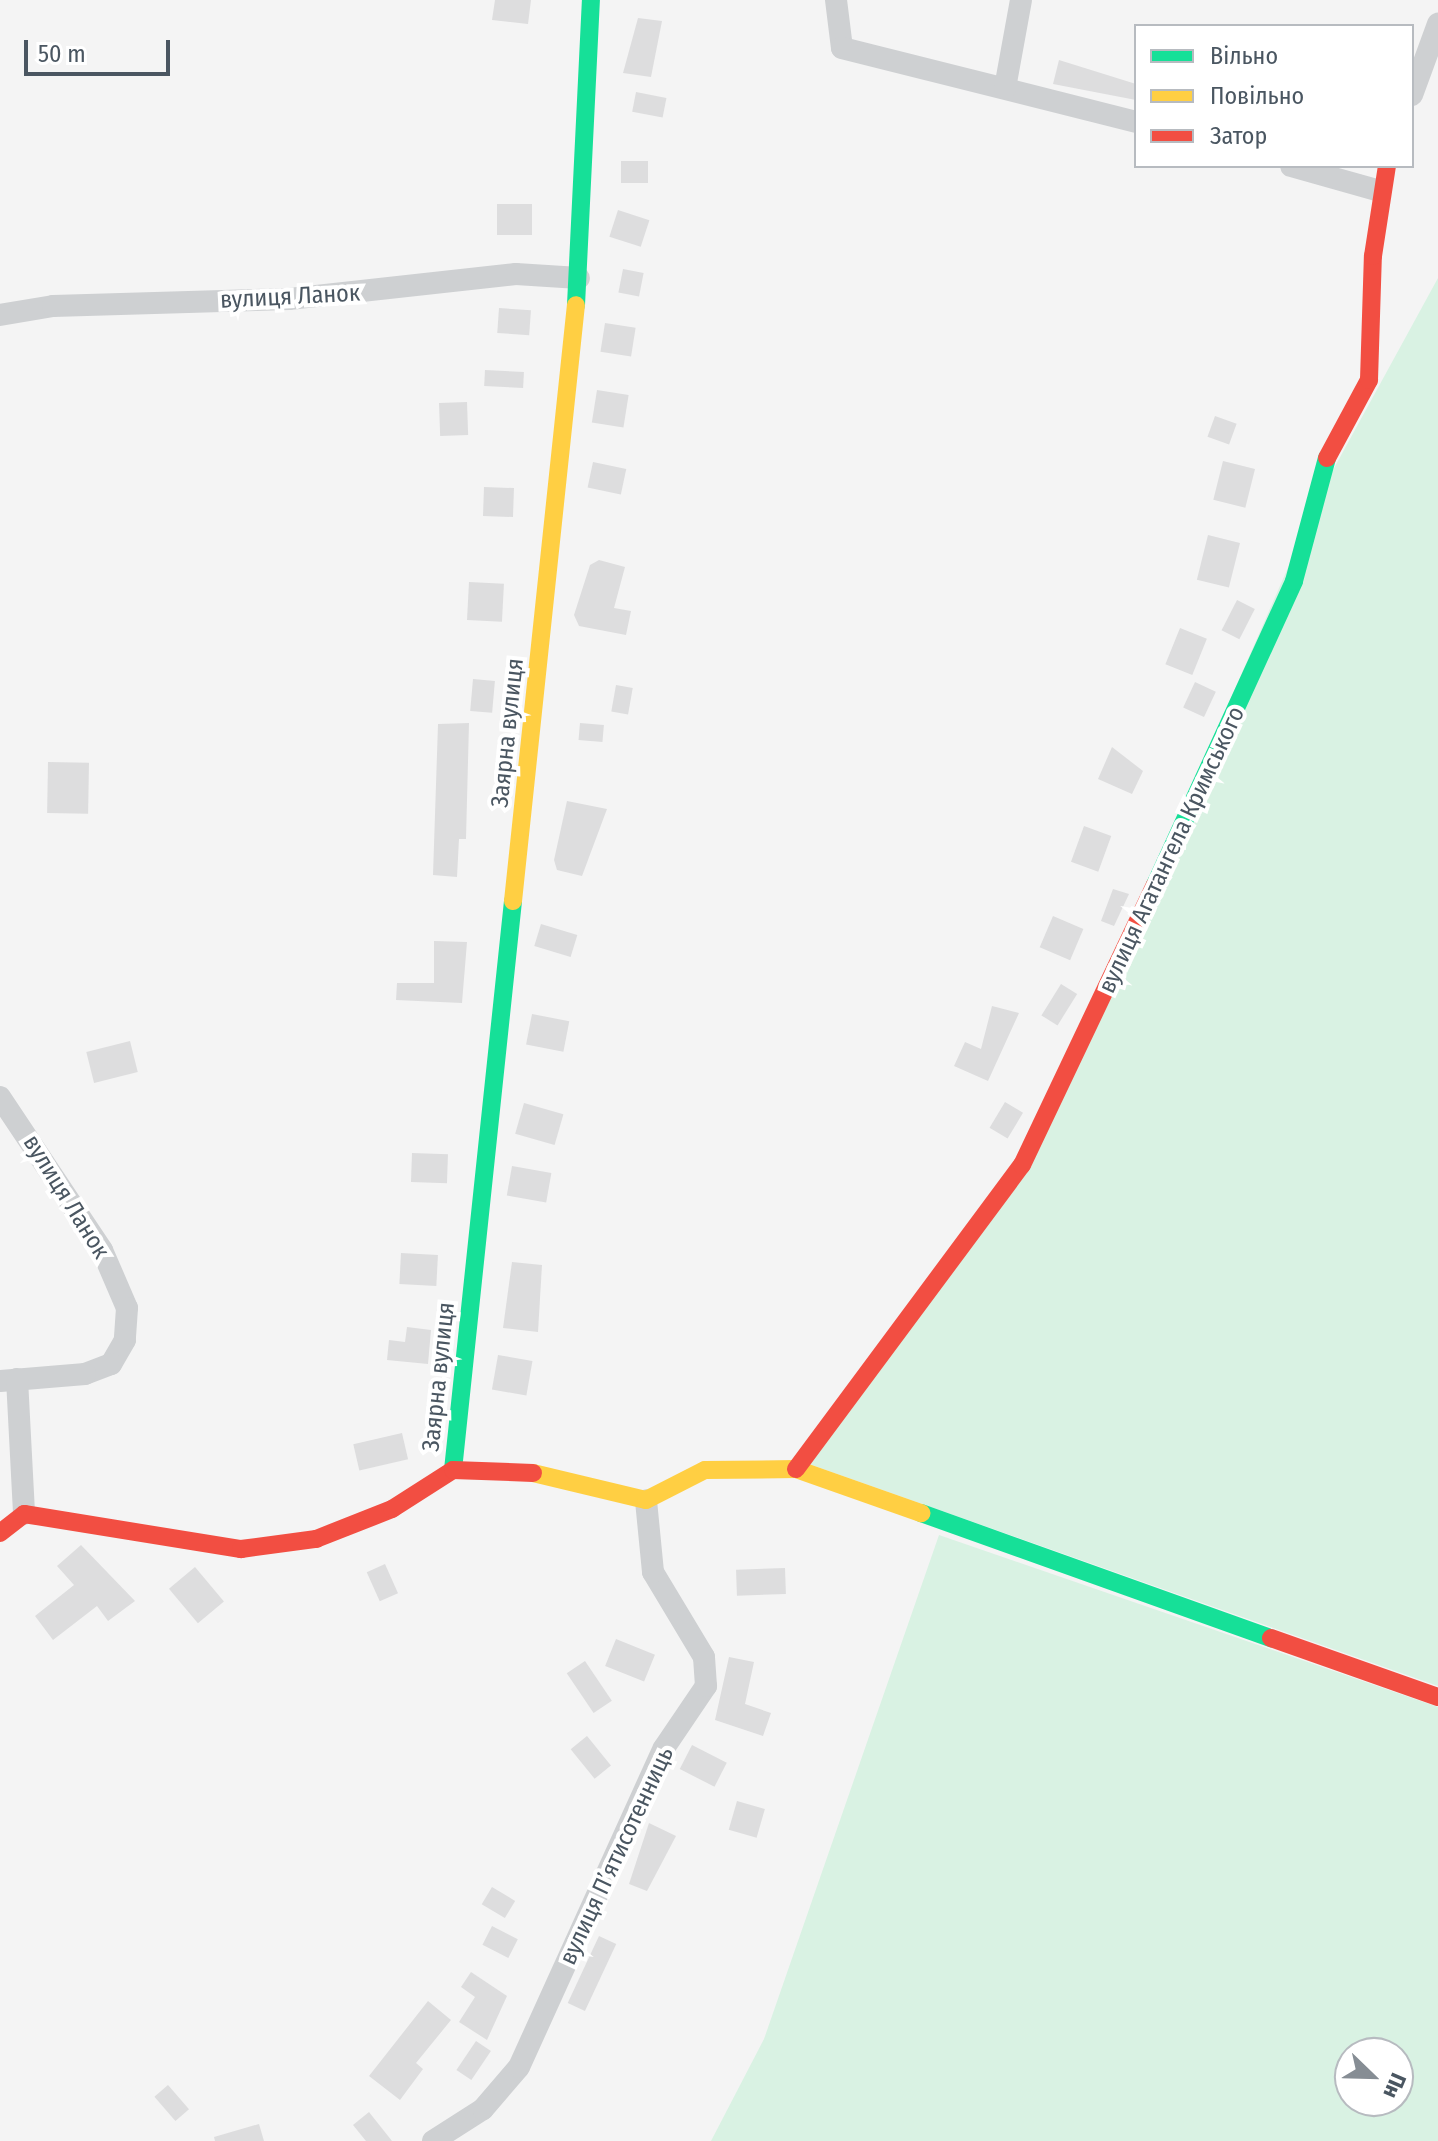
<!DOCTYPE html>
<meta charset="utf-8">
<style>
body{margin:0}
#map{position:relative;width:1438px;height:2141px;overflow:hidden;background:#f4f4f4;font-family:"Fira Sans Condensed",sans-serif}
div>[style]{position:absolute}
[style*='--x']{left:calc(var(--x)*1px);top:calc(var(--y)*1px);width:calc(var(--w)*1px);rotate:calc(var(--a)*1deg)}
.green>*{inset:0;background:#d9f2e3}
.building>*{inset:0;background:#ddddde;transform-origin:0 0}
.street>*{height:22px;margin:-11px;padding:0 11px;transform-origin:11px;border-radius:11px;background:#ced0d2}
.fast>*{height:18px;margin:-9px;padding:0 9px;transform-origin:9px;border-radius:9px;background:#16e098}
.slow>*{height:18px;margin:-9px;padding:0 9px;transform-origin:9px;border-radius:9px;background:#ffcf43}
.jam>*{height:18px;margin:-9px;padding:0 9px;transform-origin:9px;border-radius:9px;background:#f24e42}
span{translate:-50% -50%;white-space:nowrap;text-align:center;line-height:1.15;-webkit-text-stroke:8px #fff;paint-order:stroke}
.street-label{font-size:24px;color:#4a5661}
.legend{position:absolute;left:1134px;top:24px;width:280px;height:144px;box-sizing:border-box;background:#fff;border:2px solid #b7bbc0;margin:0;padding:10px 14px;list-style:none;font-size:24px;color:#4a5661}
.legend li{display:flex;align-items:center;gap:16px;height:40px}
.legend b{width:40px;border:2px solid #b7bbc0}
.north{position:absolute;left:1334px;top:2037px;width:80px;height:80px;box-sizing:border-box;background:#fff;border:2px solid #b7bbc0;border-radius:50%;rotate:113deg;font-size:22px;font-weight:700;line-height:32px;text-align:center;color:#4a5661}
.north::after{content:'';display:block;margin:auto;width:28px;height:36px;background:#868d94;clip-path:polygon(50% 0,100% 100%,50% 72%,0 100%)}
.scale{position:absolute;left:24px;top:40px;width:146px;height:36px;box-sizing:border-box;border:4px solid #4a5661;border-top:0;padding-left:10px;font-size:24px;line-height:28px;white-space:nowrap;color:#4a5661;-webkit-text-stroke:6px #fff;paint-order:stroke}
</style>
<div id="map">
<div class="green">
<i style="clip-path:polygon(1438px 278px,1438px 1686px,809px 1464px,1026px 1167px,1321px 492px)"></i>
<i style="clip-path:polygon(evenodd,939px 1535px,1438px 1707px,1438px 2141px,711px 2141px,764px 2039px,939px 1535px,1350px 2053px,1398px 2053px,1398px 2101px,1350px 2101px,1350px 2053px)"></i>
</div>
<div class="building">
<i style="clip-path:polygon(495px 0,531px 0,528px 24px,492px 20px)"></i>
<i style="clip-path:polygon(638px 18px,662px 21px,651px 77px,623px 73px)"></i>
<i style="clip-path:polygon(1059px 60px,1136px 84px,1136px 100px,1053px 84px)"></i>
<i style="left:636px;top:92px;width:31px;height:20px;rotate:11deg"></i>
<i style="left:621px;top:161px;width:27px;height:22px"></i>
<i style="left:532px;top:204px;width:31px;height:35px;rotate:90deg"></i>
<i style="left:618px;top:210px;width:33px;height:28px;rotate:18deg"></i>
<i style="left:623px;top:269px;width:21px;height:24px;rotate:11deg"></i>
<i style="left:499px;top:308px;width:32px;height:25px;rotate:4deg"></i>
<i style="left:605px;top:323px;width:31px;height:29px;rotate:9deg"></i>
<i style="left:485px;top:370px;width:39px;height:16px;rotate:3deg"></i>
<i style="left:597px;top:390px;width:32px;height:33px;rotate:9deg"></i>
<i style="left:467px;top:402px;width:33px;height:28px;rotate:88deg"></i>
<i style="left:1215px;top:416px;width:23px;height:22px;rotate:20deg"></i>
<i style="left:1223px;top:461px;width:33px;height:40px;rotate:14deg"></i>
<i style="left:593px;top:462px;width:34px;height:26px;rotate:12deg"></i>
<i style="left:484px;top:487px;width:30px;height:29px;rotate:2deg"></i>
<i style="left:1208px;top:535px;width:33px;height:46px;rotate:14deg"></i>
<i style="clip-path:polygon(599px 560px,625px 567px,614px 608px,631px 611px,626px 635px,579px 626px,574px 615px,590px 565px)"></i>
<i style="left:469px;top:582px;width:35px;height:38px;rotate:3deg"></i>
<i style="left:1237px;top:600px;width:20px;height:34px;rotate:27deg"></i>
<i style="left:1180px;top:628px;width:29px;height:39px;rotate:22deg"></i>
<i style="left:473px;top:679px;width:22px;height:32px;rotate:5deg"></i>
<i style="left:1195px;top:682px;width:23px;height:28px;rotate:25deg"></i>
<i style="left:616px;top:685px;width:17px;height:27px;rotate:10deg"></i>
<i style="clip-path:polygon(469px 723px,466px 839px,459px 839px,457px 877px,433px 875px,438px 724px)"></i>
<i style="left:580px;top:723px;width:24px;height:17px;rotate:5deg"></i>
<i style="clip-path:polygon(1112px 747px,1143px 771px,1132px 794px,1098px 779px)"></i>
<i style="left:48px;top:762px;width:41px;height:51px;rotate:1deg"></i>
<i style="clip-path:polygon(567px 801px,607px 809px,582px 876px,557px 870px,554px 860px)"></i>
<i style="left:1084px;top:826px;width:29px;height:38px;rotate:20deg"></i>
<i style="clip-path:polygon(1113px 889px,1129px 894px,1114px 926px,1101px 921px)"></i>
<i style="left:1053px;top:916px;width:33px;height:34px;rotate:23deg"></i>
<i style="left:541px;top:924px;width:38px;height:23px;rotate:17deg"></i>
<i style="clip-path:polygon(434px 941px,467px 942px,462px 1003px,396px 1000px,397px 983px,434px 983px)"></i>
<i style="left:1061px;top:984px;width:19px;height:37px;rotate:32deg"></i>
<i style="clip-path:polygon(992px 1006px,1019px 1013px,988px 1081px,954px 1066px,965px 1042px,981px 1049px)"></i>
<i style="left:532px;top:1014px;width:38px;height:31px;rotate:11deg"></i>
<i style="left:130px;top:1041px;width:32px;height:45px;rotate:76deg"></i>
<i style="left:1005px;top:1102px;width:21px;height:30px;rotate:31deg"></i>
<i style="left:524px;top:1103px;width:41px;height:32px;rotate:16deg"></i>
<i style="left:412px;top:1153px;width:36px;height:29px;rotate:2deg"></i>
<i style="left:512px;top:1166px;width:40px;height:30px;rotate:10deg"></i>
<i style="left:401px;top:1253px;width:37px;height:31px;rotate:3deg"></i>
<i style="clip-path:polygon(512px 1262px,542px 1265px,538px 1332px,503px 1328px)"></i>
<i style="clip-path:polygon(407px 1327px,431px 1330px,428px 1364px,387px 1360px,389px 1340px,405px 1342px)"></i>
<i style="left:498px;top:1355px;width:35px;height:35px;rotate:10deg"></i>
<i style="left:402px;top:1433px;width:27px;height:50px;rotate:77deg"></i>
<i style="clip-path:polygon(81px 1545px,135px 1601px,108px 1621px,97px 1606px,53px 1640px,35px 1616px,74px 1585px,57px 1566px)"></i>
<i style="left:385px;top:1564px;width:32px;height:20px;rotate:66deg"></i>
<i style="left:195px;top:1567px;width:45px;height:34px;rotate:50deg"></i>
<i style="left:785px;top:1568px;width:26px;height:49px;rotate:88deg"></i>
<i style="left:616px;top:1639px;width:42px;height:29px;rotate:22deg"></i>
<i style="clip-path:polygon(729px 1657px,754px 1662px,745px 1704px,771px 1713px,763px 1736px,715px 1720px)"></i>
<i style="left:585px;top:1661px;width:48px;height:22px;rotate:56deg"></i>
<i style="left:587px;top:1736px;width:38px;height:21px;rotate:51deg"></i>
<i style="left:692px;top:1745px;width:39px;height:27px;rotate:27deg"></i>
<i style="left:737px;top:1801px;width:29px;height:30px;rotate:16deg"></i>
<i style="clip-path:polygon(649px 1823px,676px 1836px,647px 1891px,629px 1884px)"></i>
<i style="left:492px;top:1887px;width:27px;height:20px;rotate:31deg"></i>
<i style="left:492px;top:1926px;width:29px;height:21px;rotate:27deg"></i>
<i style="left:599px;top:1936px;width:19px;height:74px;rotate:25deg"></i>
<i style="clip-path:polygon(471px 1972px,507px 1996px,487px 2040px,459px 2022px,475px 1997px,461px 1987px)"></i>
<i style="clip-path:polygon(428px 2001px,451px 2020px,416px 2063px,423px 2069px,400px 2100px,369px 2076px)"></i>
<i style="left:476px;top:2041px;width:18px;height:35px;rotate:34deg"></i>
<i style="left:168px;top:2085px;width:32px;height:18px;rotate:49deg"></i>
<i style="clip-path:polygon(369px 2112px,392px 2141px,366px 2141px,353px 2125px)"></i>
<i style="clip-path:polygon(259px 2124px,264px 2141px,215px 2141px,214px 2137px)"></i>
</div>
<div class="street">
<i style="--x:836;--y:0;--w:48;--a:82.9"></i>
<i style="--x:842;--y:48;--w:303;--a:14.1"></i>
<i style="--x:1005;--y:88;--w:89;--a:-79.7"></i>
<i style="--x:1412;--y:95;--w:76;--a:-69.9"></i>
<i style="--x:1291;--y:166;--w:92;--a:15.7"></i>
<i style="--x:0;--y:315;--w:54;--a:-9.6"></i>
<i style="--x:53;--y:306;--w:236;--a:-1.7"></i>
<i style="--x:289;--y:299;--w:228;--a:-6.3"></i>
<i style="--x:516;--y:274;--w:63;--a:3.6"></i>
<i style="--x:0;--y:1097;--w:184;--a:56.3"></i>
<i style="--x:102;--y:1250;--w:63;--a:66.7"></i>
<i style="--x:127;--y:1308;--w:32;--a:94"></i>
<i style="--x:125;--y:1340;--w:28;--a:120"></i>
<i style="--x:111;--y:1364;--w:28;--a:159"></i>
<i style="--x:85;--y:1374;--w:85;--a:175.3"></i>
<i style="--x:17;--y:1379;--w:135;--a:87"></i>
<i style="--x:433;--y:2141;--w:59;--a:-32.6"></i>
<i style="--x:483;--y:2109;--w:55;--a:-49.4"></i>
<i style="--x:519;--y:2067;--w:350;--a:-65.6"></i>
<i style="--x:664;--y:1748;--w:75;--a:-55.9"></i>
<i style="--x:706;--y:1686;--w:29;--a:-94"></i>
<i style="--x:704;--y:1657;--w:99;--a:-121"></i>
<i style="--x:653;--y:1572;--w:72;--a:-95.6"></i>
</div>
<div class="fast">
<i style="--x:576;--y:305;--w:305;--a:-87.2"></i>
<i style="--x:1155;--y:885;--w:334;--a:-65.4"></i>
<i style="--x:1294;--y:581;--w:127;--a:-75"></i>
<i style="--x:453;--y:1470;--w:572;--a:-83.98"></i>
<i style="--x:921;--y:1513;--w:372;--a:19.7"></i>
</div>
<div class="slow">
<i style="--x:513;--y:901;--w:599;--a:-83.97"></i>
<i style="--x:533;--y:1473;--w:116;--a:13.4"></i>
<i style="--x:646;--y:1500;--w:66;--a:-27"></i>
<i style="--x:705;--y:1470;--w:91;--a:-0.6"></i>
<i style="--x:796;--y:1469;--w:133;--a:19.4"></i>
</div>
<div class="jam">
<i style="--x:1327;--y:458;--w:89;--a:-61.7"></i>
<i style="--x:1369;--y:380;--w:124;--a:-88.2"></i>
<i style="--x:1373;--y:256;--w:91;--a:-81.2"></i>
<i style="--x:796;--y:1469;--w:379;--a:-53.4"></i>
<i style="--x:1022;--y:1165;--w:310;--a:-64.6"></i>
<i style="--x:0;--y:1533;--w:31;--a:-38"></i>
<i style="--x:24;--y:1514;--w:220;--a:9.2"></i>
<i style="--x:241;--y:1549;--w:76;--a:-7.6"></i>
<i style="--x:316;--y:1539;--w:82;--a:-21.5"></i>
<i style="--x:392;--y:1509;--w:72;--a:-32.6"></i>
<i style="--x:453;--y:1470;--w:80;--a:2.1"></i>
<i style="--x:1271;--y:1638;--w:177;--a:19.5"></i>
</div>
<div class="street-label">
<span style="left:290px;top:297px;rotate:-3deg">вулиця Ланок</span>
<span style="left:508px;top:733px;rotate:-84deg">Заярна вулиця</span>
<span style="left:1172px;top:850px;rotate:-65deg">вулиця Агатангела Кримського</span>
<span style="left:66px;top:1197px;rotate:58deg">вулиця Ланок</span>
<span style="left:439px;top:1377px;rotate:-84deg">Заярна вулиця</span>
<span style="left:617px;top:1856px;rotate:-65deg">вулиця Пʼятисотенниць</span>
</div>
<ul class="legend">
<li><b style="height:10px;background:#16e098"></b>Вільно</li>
<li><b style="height:10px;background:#ffcf43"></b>Повільно</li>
<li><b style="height:10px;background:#f24e42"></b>Затор</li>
</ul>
<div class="north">Пн</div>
<div class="scale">50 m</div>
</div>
